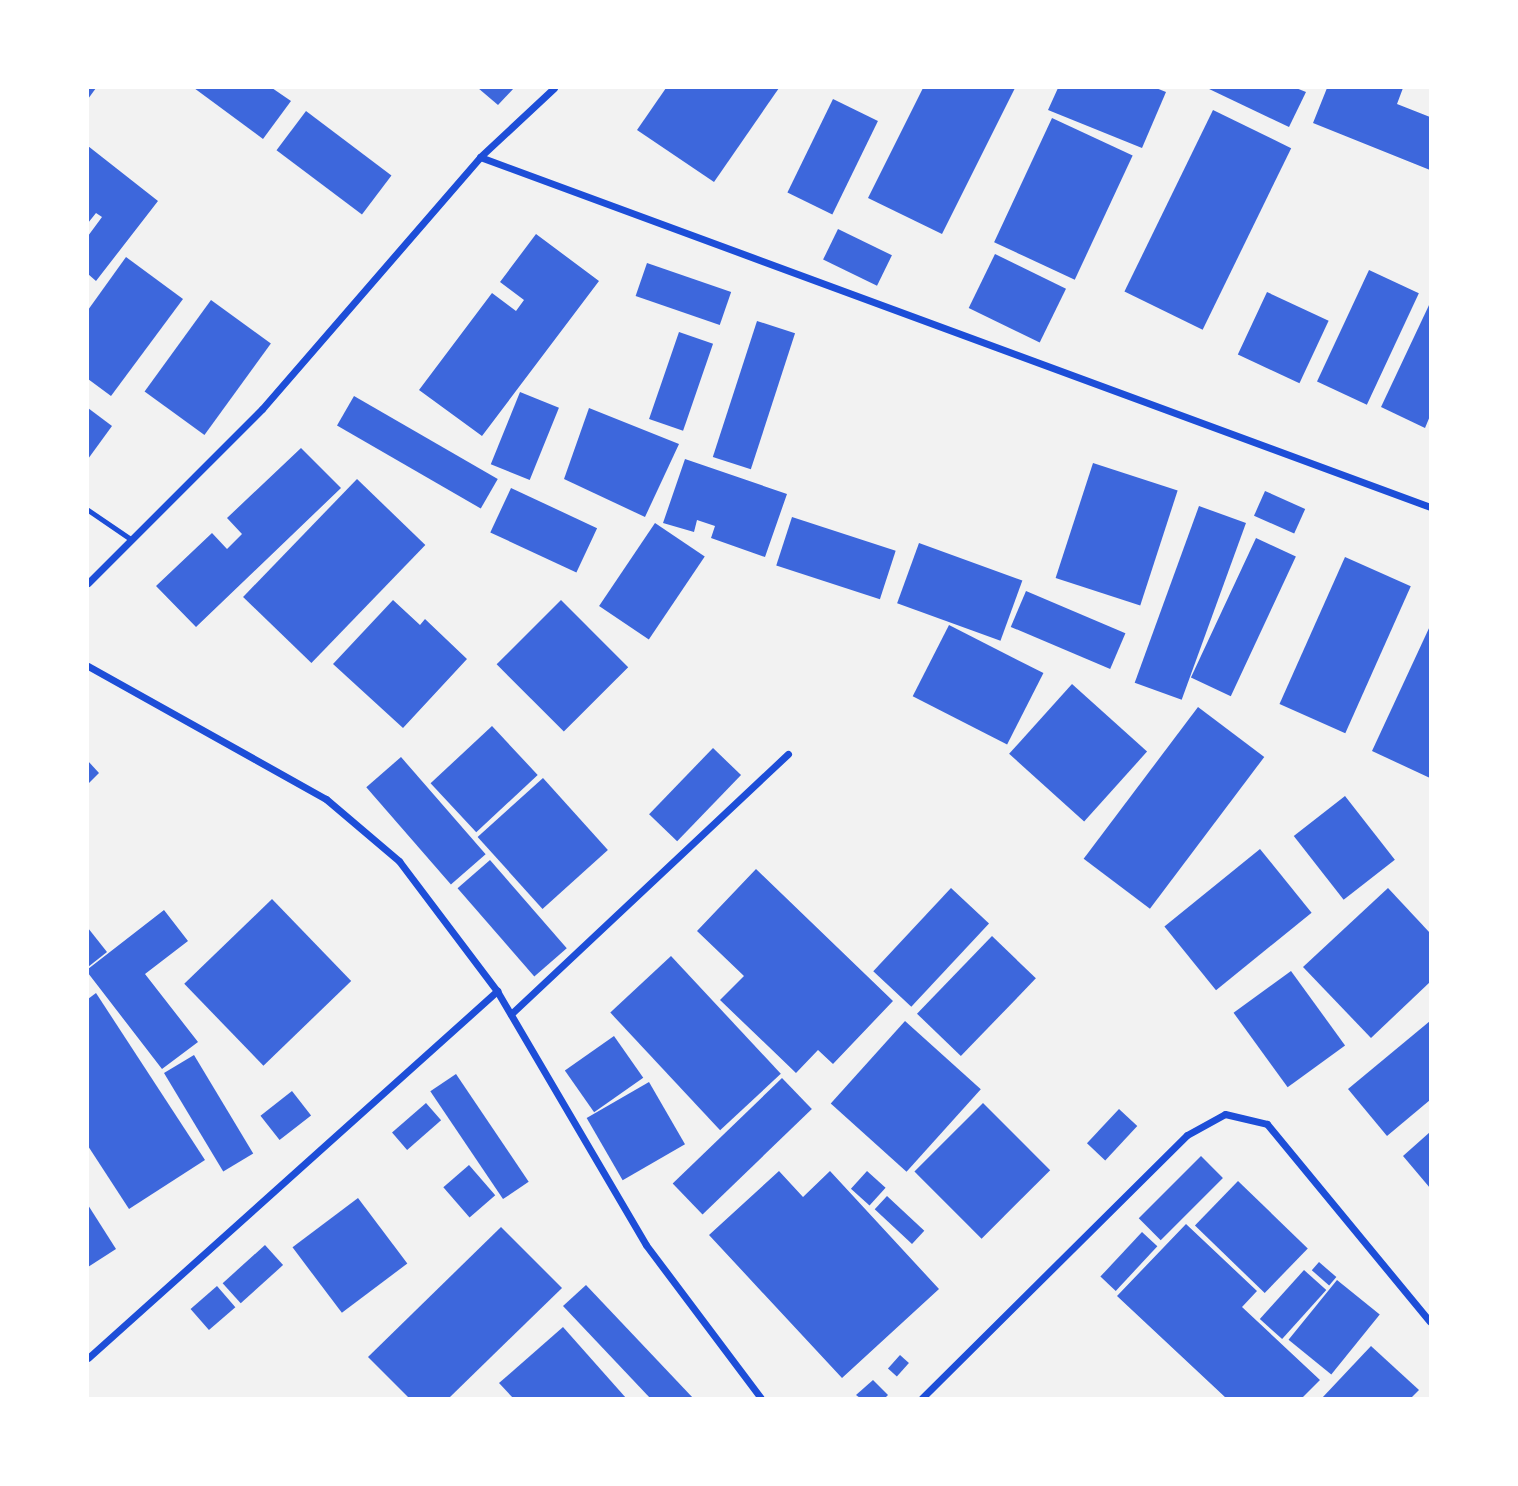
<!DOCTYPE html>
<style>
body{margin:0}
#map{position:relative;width:1518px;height:1486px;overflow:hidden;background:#f2f2f2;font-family:Lato,sans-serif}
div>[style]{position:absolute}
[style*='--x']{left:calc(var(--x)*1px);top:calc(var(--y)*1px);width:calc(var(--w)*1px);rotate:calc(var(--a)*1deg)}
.building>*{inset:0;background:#3d67dc;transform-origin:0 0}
.service>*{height:5px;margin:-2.5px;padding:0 2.5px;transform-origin:2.5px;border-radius:2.5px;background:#1d4ed8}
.minor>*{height:7px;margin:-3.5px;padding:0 3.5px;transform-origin:3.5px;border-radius:3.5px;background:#1d4ed8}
span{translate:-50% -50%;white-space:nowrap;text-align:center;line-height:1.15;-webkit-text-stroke:5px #fff;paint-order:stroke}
.frame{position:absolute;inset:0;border:89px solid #fff;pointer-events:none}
</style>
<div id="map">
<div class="building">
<i style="clip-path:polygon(88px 88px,96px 88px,88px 99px)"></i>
<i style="clip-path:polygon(194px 88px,272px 88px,291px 101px,263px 139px)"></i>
<i style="clip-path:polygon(478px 88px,514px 88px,498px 105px)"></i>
<i style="clip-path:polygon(666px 88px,779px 88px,714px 182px,637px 130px)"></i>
<i style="clip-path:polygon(923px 88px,1015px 88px,942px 234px,868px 198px)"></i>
<i style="clip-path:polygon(1058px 88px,1156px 88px,1166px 92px,1142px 148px,1048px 110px)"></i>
<i style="clip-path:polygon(1207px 88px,1296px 88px,1306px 92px,1289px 127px)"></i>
<i style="clip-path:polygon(1327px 88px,1403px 88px,1397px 104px,1430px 117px,1430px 170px,1313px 123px)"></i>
<i style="left:833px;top:99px;width:50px;height:104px;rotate:26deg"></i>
<i style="left:1213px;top:110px;width:87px;height:202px;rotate:26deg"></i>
<i style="left:306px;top:111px;width:107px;height:49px;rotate:37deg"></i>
<i style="left:1052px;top:118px;width:89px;height:137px;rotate:25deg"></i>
<i style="clip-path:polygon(88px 146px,158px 201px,96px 281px,88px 274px,88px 236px,102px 217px,96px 213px,88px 223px)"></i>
<i style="left:838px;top:229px;width:60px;height:34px;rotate:26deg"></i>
<i style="clip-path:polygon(536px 234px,599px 281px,482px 436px,419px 390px,492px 293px,516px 311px,524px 300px,500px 282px)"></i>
<i style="left:995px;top:254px;width:79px;height:60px;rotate:26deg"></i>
<i style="clip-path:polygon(126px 257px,183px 299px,111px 396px,88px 379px,88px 310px)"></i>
<i style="left:647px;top:263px;width:89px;height:35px;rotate:19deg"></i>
<i style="left:1369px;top:270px;width:55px;height:123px;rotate:25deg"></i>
<i style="left:1267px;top:292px;width:68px;height:69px;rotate:25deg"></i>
<i style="left:211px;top:300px;width:74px;height:113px;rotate:36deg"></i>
<i style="clip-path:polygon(1430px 303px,1430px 416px,1425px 428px,1381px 407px)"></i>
<i style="left:757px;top:321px;width:40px;height:143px;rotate:18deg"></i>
<i style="left:679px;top:332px;width:36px;height:92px;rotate:19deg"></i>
<i style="left:520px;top:392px;width:42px;height:78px;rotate:22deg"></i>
<i style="left:354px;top:396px;width:166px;height:34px;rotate:30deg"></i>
<i style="clip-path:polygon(88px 408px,112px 426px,88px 459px)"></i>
<i style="clip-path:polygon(589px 408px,679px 444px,645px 517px,564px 479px)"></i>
<i style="clip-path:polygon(301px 448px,341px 488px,196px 627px,156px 586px,212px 533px,227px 549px,242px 534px,227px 518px)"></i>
<i style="clip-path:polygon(685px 459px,787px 494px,765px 557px,711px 538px,715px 526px,697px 520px,694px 532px,663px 523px)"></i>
<i style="left:1093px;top:463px;width:89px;height:121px;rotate:18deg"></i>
<i style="left:357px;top:479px;width:95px;height:164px;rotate:44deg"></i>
<i style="left:511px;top:488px;width:95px;height:49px;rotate:25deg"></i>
<i style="left:1265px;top:491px;width:44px;height:27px;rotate:24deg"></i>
<i style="left:1199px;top:506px;width:50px;height:188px;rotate:20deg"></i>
<i style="left:792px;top:517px;width:109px;height:51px;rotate:18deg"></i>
<i style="left:655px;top:523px;width:60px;height:100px;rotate:34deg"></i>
<i style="left:1256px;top:538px;width:44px;height:154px;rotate:25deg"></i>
<i style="left:919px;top:543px;width:110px;height:64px;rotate:20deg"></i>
<i style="left:1345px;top:557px;width:72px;height:161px;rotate:24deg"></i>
<i style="left:1026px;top:591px;width:108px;height:39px;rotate:23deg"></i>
<i style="clip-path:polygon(393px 600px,420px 625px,425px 619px,467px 659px,403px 728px,333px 664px)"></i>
<i style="left:561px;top:600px;width:95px;height:91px;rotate:45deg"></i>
<i style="left:949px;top:625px;width:106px;height:80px;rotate:27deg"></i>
<i style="clip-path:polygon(1430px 626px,1430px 778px,1372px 751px)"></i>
<i style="left:1072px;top:684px;width:101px;height:94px;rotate:42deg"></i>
<i style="left:1198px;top:707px;width:83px;height:190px;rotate:37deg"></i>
<i style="left:492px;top:726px;width:67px;height:84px;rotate:47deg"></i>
<i style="left:713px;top:748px;width:39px;height:92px;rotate:44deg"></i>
<i style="left:401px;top:757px;width:129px;height:46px;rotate:49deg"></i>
<i style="clip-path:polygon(88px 761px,99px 773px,88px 784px)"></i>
<i style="left:543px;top:778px;width:97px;height:88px;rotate:48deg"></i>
<i style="left:1345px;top:796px;width:81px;height:65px;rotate:52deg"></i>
<i style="left:1260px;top:849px;width:82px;height:123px;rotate:51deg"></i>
<i style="left:490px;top:860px;width:117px;height:43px;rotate:49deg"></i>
<i style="clip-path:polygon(756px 869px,893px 1001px,833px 1064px,818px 1050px,796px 1073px,720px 1000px,744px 976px,697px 931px)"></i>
<i style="left:951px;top:888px;width:52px;height:114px;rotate:43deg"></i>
<i style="clip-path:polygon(1388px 888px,1430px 933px,1430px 982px,1371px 1038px,1303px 967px)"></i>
<i style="left:272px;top:899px;width:114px;height:122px;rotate:46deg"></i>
<i style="clip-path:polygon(164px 910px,188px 941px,145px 974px,198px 1042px,162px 1069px,88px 973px,88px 969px)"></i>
<i style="clip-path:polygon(88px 928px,107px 952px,88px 967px)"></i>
<i style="left:992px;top:936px;width:61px;height:108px;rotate:44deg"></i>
<i style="left:671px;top:956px;width:161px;height:83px;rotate:47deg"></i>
<i style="left:1291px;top:971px;width:92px;height:71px;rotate:54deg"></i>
<i style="clip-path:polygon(96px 993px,205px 1160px,129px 1209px,88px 1146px,88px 999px)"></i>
<i style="left:905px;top:1021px;width:102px;height:111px;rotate:42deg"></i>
<i style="clip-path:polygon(1430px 1021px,1430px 1100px,1387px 1136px,1348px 1089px)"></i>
<i style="left:614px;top:1036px;width:51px;height:60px;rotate:55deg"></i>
<i style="left:194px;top:1055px;width:115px;height:35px;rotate:59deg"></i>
<i style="left:456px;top:1074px;width:130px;height:31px;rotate:56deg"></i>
<i style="left:782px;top:1078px;width:43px;height:152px;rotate:46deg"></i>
<i style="left:649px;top:1082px;width:72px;height:72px;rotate:60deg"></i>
<i style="left:292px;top:1091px;width:31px;height:40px;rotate:52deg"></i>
<i style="left:426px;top:1103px;width:23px;height:45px;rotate:49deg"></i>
<i style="left:983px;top:1103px;width:95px;height:97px;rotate:45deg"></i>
<i style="left:1119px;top:1109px;width:25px;height:47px;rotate:43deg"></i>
<i style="clip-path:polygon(1430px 1132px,1430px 1188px,1403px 1156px)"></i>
<i style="left:1201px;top:1156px;width:31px;height:88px;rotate:45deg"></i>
<i style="left:469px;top:1165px;width:40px;height:34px;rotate:49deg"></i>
<i style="clip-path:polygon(779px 1171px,803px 1197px,830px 1171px,939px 1289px,842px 1378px,709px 1235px)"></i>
<i style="left:867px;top:1171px;width:25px;height:24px;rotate:42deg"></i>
<i style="left:1238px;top:1181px;width:97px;height:62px;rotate:44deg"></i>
<i style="left:887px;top:1196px;width:51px;height:18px;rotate:43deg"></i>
<i style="left:358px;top:1198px;width:82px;height:82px;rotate:53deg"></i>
<i style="clip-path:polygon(88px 1205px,116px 1249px,88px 1267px)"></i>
<i style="clip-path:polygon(1186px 1224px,1257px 1291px,1242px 1307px,1320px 1380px,1302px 1398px,1226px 1398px,1117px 1296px)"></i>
<i style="clip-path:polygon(501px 1227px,562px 1288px,449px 1398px,409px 1398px,368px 1357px)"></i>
<i style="left:1142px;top:1232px;width:21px;height:61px;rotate:43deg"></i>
<i style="left:265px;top:1245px;width:27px;height:57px;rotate:48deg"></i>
<i style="left:1319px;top:1262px;width:23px;height:11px;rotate:41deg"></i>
<i style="left:1304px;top:1270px;width:30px;height:66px;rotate:42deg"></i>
<i style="left:1337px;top:1280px;width:55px;height:77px;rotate:39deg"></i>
<i style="clip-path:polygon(586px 1285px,693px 1398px,650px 1398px,563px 1306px)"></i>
<i style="left:217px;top:1286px;width:28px;height:35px;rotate:49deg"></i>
<i style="clip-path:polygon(563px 1327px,626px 1398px,513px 1398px,499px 1383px)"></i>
<i style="clip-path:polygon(1371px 1346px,1419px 1390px,1411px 1398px,1322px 1398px)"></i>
<i style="left:900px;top:1355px;width:12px;height:18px;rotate:42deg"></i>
<i style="clip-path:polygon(873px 1380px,888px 1395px,885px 1398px,860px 1398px,856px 1395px)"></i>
</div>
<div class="service">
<i style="--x:88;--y:510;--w:53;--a:34.3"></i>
</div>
<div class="minor">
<i style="--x:480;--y:157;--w:1012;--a:20.22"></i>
<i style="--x:88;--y:583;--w:246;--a:-45"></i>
<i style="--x:262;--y:409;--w:333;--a:-49.1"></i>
<i style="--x:480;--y:157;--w:101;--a:-43"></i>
<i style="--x:88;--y:666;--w:273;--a:29.2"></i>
<i style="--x:326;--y:799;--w:96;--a:40.3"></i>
<i style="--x:399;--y:861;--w:163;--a:53"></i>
<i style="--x:497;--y:991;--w:294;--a:59.6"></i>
<i style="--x:646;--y:1245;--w:191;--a:53.1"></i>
<i style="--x:511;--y:1014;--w:380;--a:-43.2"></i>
<i style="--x:88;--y:1358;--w:550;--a:-41.9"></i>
<i style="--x:922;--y:1398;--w:373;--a:-44.8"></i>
<i style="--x:1187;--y:1135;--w:43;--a:-28.9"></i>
<i style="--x:1225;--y:1114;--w:43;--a:13.4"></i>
<i style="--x:1267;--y:1124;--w:256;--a:50.5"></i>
</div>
<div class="frame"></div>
</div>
